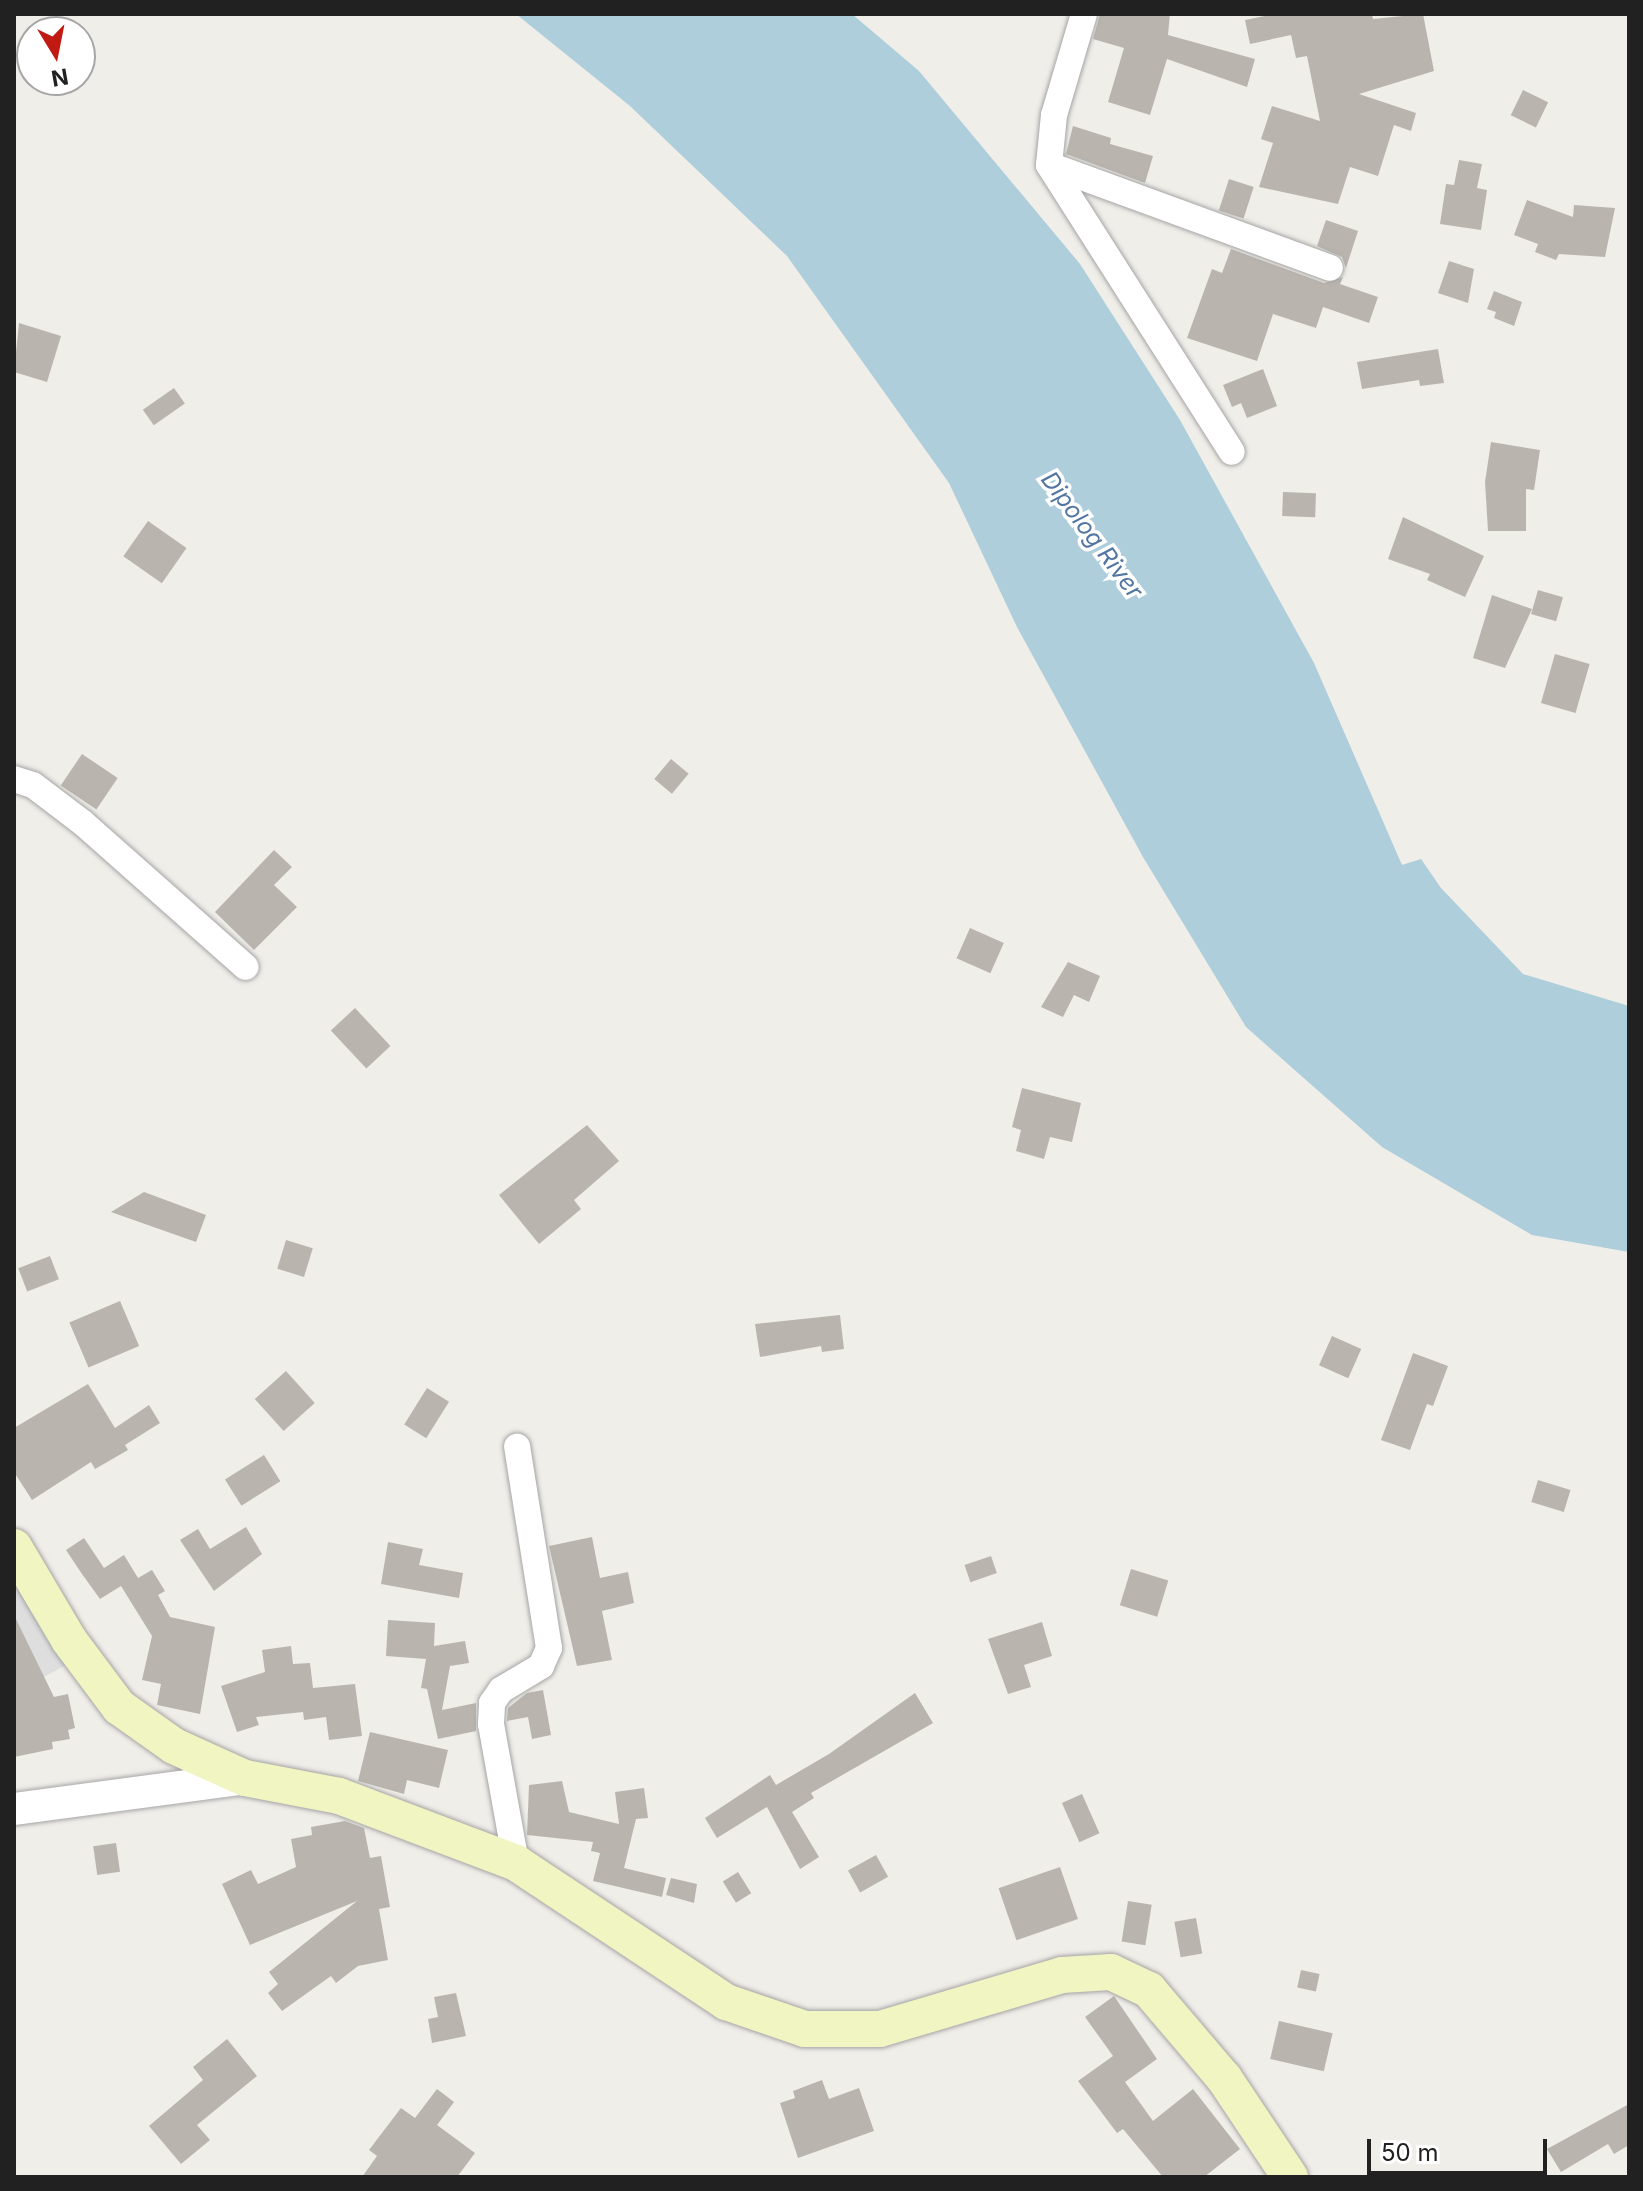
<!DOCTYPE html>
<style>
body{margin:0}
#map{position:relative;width:1643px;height:2191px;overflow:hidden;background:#f0eee9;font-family:Inter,sans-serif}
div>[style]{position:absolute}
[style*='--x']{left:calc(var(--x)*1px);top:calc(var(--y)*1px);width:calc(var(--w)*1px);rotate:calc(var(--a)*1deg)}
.residential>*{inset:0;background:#dfdede}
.water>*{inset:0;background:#adceda}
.building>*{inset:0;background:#bab4ae;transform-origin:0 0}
.roads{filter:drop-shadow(0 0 2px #a5a5a5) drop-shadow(0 0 2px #a5a5a5)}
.minor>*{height:26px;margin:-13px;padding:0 13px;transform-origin:13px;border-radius:13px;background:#fff}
.tertiary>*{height:32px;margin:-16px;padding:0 16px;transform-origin:16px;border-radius:16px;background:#fff}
.secondary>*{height:36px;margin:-18px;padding:0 18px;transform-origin:18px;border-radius:18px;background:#f0f5c2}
span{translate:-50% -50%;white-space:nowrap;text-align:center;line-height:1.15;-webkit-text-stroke:7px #fff;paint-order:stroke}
.water-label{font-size:24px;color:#5276a1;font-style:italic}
.frame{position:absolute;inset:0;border:16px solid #212121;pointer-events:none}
.north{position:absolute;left:16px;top:16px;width:80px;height:80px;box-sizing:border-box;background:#fff;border:2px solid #a6a6a6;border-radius:50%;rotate:170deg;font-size:22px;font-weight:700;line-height:32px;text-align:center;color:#212121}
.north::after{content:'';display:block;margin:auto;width:28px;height:36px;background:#c01a12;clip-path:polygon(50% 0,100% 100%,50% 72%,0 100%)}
.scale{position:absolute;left:1367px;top:2139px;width:180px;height:36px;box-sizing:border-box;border:4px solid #212121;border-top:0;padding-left:10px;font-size:24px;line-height:28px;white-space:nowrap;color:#212121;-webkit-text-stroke:6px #fff;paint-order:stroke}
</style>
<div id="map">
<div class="residential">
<i style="clip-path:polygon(14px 1574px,66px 1665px,14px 1693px)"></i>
</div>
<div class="water">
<i style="clip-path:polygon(516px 14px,852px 14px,919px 71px,1080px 264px,1180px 420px,1314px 663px,1402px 865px,1421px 859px,1441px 888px,1523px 974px,1629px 1006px,1629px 1252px,1532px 1235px,1382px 1147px,1246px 1027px,1143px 857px,1017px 627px,949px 483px,787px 256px,630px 106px)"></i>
</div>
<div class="building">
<i style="clip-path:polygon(1100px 14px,1170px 14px,1168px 35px,1255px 59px,1247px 87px,1167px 59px,1150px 115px,1108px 102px,1124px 48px,1093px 39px)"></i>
<i style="clip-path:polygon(1274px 14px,1372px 14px,1373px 19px,1423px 14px,1434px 71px,1359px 94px,1416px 113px,1411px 131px,1394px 125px,1378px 176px,1350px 167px,1338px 204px,1259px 187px,1273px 143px,1261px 139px,1272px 106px,1320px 121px,1307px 56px,1296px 58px,1291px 35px,1250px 44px,1245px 20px)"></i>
<i style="left:1523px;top:90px;width:28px;height:28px;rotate:26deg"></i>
<i style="clip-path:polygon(1073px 126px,1111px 138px,1110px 144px,1153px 156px,1145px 183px,1066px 154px)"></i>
<i style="clip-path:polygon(1459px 160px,1482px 164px,1477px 188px,1487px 190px,1481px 230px,1440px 224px,1446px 184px,1454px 185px)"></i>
<i style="left:1229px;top:179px;width:26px;height:33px;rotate:18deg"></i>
<i style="clip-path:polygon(1527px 200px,1573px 217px,1574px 205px,1615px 208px,1605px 257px,1559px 254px,1556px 260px,1535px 252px,1538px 244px,1514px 235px)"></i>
<i style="clip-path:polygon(1326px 220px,1358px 231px,1346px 268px,1342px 257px,1317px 246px)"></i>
<i style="clip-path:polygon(1231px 249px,1324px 283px,1343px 277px,1340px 284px,1378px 297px,1369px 323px,1323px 307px,1316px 328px,1273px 314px,1257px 361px,1187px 338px,1212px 269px,1222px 273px)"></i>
<i style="clip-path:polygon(1449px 261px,1474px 269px,1468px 303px,1438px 293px)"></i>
<i style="clip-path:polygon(1494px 291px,1522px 302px,1514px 326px,1494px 318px,1496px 312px,1487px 309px)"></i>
<i style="clip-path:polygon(19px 323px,61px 336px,47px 382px,14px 372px)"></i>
<i style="clip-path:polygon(1438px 349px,1444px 383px,1420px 386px,1419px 380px,1362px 389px,1357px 362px)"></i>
<i style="clip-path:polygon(1263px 369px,1277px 406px,1247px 418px,1241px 403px,1232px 407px,1223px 385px)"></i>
<i style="left:174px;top:388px;width:19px;height:38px;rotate:55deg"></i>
<i style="clip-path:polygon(1491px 442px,1540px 450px,1534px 490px,1526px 489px,1526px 531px,1488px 531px,1485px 482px)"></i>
<i style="left:1283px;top:492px;width:33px;height:24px;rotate:2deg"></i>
<i style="clip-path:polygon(1403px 517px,1484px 556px,1465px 597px,1427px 580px,1430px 574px,1388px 559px)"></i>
<i style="left:148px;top:521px;width:47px;height:43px;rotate:35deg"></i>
<i style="left:1538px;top:590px;width:26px;height:25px;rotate:16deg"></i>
<i style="clip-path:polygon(1492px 595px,1532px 609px,1505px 668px,1473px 658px)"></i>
<i style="left:1555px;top:654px;width:36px;height:51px;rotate:16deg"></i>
<i style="left:82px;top:754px;width:43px;height:38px;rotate:34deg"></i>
<i style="left:671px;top:759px;width:23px;height:26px;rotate:40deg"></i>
<i style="clip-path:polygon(274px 850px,292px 867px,274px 885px,297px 907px,254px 950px,215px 912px)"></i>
<i style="left:970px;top:928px;width:37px;height:33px;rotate:24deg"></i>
<i style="clip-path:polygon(1068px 962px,1100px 976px,1089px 1002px,1074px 995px,1063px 1017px,1041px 1007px)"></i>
<i style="left:355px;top:1008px;width:52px;height:33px;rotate:47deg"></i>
<i style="clip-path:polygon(1022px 1088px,1081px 1103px,1072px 1142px,1050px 1137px,1044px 1159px,1016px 1151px,1021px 1130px,1012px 1127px)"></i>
<i style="clip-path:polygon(587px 1125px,619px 1161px,574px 1200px,581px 1209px,539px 1244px,499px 1195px)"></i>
<i style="clip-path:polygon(144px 1192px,206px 1215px,196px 1242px,111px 1212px)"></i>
<i style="left:286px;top:1240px;width:28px;height:30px;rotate:17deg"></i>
<i style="left:50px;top:1256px;width:25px;height:34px;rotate:69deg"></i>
<i style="left:120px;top:1301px;width:49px;height:55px;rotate:67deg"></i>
<i style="clip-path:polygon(840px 1315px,844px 1349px,822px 1352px,821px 1346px,760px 1357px,755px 1324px)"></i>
<i style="left:1332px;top:1336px;width:32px;height:32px;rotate:24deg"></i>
<i style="clip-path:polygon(1413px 1353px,1448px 1366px,1433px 1406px,1427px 1404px,1410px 1450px,1381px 1440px)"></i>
<i style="left:286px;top:1371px;width:43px;height:42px;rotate:48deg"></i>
<i style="clip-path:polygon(88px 1384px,115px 1428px,149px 1405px,160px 1423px,125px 1445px,128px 1450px,95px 1469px,91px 1462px,32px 1500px,14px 1472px,14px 1428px)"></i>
<i style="left:427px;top:1388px;width:26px;height:43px;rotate:32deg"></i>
<i style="left:264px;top:1455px;width:31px;height:46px;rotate:58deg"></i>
<i style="left:1538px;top:1480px;width:34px;height:23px;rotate:17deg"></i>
<i style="clip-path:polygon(246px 1527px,262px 1554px,214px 1591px,180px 1540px,198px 1529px,210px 1549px)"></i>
<i style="clip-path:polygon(592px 1537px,600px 1578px,628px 1572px,634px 1603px,602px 1611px,612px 1660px,577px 1666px,549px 1546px)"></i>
<i style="clip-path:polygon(84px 1538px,104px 1568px,124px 1555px,138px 1578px,152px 1570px,165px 1591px,158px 1595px,170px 1617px,215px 1627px,200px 1714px,157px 1705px,161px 1684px,142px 1680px,152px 1636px,121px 1586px,100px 1599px,82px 1574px,66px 1550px)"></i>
<i style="clip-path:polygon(388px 1542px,423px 1549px,419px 1565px,463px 1573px,459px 1598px,381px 1584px)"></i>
<i style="left:991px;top:1556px;width:18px;height:28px;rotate:71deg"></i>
<i style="left:1131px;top:1569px;width:39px;height:38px;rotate:17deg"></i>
<i style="clip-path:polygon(14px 1615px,54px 1697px,68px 1694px,75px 1728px,68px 1730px,70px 1739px,52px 1742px,53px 1749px,14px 1757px)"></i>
<i style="clip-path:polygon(388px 1620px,435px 1623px,434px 1646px,465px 1641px,469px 1663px,450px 1666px,442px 1710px,476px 1703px,476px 1731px,438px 1739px,427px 1689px,421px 1688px,426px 1659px,386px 1656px)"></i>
<i style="clip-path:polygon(1042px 1622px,1052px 1656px,1024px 1665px,1031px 1687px,1008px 1694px,988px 1639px)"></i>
<i style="clip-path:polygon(291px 1646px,293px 1664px,310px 1663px,313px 1688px,355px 1684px,362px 1736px,329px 1740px,326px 1717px,304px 1720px,303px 1712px,256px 1717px,259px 1725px,237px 1732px,221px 1686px,265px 1672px,262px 1650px)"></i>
<i style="clip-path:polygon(543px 1690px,551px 1735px,532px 1739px,528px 1717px,507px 1721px,508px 1708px,527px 1693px)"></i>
<i style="clip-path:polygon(915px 1693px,933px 1723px,811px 1793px,814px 1798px,792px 1812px,819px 1857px,800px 1869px,767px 1807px,717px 1838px,705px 1818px,770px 1775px,776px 1785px,829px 1754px)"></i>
<i style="clip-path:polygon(370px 1732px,448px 1750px,439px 1788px,407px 1780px,404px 1794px,358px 1781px)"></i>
<i style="clip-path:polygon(562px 1781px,569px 1812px,619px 1824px,615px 1792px,644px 1788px,648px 1818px,636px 1819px,624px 1868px,666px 1878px,662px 1897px,593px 1881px,600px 1853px,591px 1851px,593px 1842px,527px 1835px,529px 1785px)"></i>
<i style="left:1082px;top:1794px;width:43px;height:22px;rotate:66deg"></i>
<i style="clip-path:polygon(345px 1821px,364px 1828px,370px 1858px,381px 1856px,390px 1907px,379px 1909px,388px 1960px,358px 1966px,336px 1983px,331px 1976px,282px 2011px,268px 1993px,278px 1984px,269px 1972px,357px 1901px,250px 1945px,222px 1884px,251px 1870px,258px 1884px,296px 1867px,291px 1839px,312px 1835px,311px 1827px)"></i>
<i style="left:116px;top:1843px;width:29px;height:23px;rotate:82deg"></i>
<i style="left:876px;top:1855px;width:25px;height:32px;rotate:61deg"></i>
<i style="left:1060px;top:1867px;width:55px;height:65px;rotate:71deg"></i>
<i style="left:738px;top:1872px;width:25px;height:18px;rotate:58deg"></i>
<i style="clip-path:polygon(671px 1878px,697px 1884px,694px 1903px,666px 1895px)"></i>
<i style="left:1128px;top:1901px;width:24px;height:41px;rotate:9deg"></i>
<i style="left:1196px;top:1918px;width:36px;height:22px;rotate:80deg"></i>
<i style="left:1301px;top:1970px;width:19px;height:18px;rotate:12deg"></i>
<i style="clip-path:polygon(456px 1993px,466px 2036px,432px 2043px,428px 2019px,438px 2017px,434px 1997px)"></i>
<i style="clip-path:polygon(1114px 1996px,1157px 2059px,1125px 2082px,1153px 2121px,1193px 2089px,1240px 2149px,1204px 2177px,1163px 2177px,1123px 2129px,1117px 2133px,1078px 2081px,1113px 2056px,1085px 2017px)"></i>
<i style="left:1279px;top:2021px;width:55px;height:39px;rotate:13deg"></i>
<i style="clip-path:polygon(227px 2039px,257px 2076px,197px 2125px,210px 2140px,181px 2164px,149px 2126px,203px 2080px,193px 2067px)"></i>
<i style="clip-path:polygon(822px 2080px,829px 2099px,859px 2088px,874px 2131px,798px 2158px,780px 2103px,795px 2098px,793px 2091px)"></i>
<i style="clip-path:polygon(437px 2089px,454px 2102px,437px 2125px,475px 2153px,457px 2177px,362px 2177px,377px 2156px,369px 2150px,401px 2108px,415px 2118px)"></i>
<i style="clip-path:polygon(1629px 2104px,1629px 2145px,1614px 2154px,1608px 2144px,1561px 2172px,1547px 2149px)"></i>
</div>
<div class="roads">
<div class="minor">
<i style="--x:1084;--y:14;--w:105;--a:106.5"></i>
<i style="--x:1054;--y:115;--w:50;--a:95.7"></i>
<i style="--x:1049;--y:165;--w:299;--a:20.1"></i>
<i style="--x:1049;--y:165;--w:340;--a:57.5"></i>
<i style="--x:14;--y:779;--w:20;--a:18"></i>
<i style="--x:33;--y:785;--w:63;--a:37.2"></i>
<i style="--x:83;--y:823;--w:217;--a:41.5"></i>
<i style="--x:516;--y:1863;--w:141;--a:-100.2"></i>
<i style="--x:491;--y:1724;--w:21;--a:-87"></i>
<i style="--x:492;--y:1703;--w:16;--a:-55"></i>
<i style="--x:501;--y:1690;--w:47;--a:-31"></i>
<i style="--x:541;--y:1666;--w:20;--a:-66"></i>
<i style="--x:549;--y:1648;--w:204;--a:-99"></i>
</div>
<div class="tertiary">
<i style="--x:14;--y:1809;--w:233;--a:-7.6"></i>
</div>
<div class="secondary">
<i style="--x:14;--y:1547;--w:108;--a:59.4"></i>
<i style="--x:69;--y:1640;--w:84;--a:53.3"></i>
<i style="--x:119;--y:1707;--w:67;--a:35.3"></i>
<i style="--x:174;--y:1746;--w:78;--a:24.3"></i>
<i style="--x:245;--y:1778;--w:96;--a:10.8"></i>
<i style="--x:339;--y:1796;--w:189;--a:20.7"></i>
<i style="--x:516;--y:1863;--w:252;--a:33.5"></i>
<i style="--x:726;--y:2002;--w:83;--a:18.9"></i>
<i style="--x:805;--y:2029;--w:75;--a:0"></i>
<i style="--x:880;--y:2029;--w:190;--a:-16.5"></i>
<i style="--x:1062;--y:1975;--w:49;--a:-3.5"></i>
<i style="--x:1111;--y:1972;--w:42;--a:25.3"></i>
<i style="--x:1149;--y:1990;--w:116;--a:49.6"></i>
<i style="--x:1224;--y:2078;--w:119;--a:56.3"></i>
</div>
</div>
<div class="water-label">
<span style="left:1092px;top:535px;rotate:53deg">Dipolog River</span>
</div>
<div class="frame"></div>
<div class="north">N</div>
<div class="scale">50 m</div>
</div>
